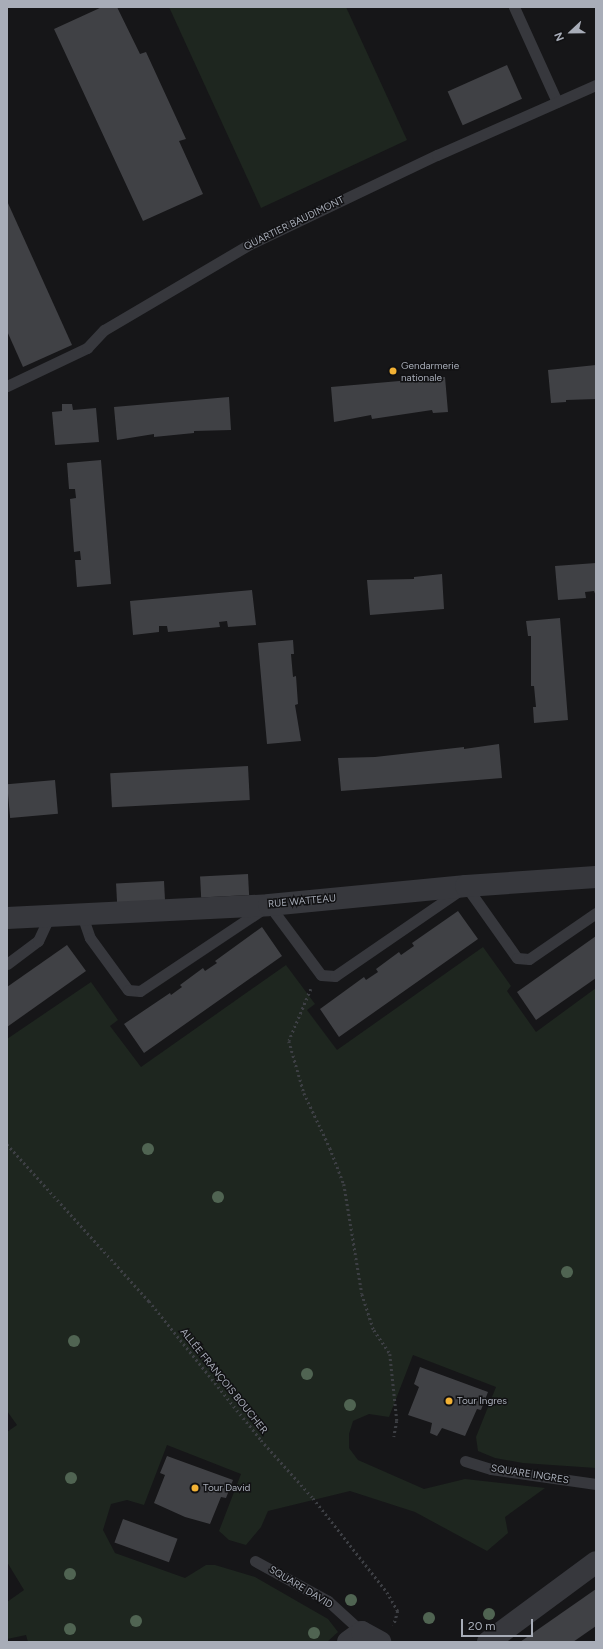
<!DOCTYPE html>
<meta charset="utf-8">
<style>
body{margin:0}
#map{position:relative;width:603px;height:1649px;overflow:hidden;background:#161618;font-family:Figtree,sans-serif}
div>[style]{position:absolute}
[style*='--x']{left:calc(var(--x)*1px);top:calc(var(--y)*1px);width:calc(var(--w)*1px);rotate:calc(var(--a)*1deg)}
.green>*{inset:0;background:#1e261f}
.building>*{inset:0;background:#404145;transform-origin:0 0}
.path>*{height:2.5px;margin-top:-1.25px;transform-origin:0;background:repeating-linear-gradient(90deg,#3d3f44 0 2px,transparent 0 5px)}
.service>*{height:11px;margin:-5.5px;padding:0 5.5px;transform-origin:5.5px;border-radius:5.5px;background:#37383d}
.minor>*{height:22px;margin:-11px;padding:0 11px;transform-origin:11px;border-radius:11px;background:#37383d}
.trees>*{width:12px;height:12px;margin:-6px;border-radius:50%;background:#506452}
.dots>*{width:11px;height:11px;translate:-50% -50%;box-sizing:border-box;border:2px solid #111113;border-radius:50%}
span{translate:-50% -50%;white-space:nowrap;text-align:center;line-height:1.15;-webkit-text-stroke:3px #111113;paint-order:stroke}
.street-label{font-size:10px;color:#a8adb8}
.poi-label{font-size:10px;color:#a8adb8}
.left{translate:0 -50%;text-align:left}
.frame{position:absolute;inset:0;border:8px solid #a8adb8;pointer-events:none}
.north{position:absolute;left:551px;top:12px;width:40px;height:40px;-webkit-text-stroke:3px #111113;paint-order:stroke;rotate:248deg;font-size:11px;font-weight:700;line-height:16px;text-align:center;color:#a8adb8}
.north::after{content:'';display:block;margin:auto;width:14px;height:18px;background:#a8adb8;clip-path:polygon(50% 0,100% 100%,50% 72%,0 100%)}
.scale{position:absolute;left:461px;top:1619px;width:72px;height:18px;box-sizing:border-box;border:2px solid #a8adb8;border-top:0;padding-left:5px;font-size:12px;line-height:14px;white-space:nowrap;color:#a8adb8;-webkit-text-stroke:3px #111113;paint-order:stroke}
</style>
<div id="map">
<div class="green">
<i style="clip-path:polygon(169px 7px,346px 7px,407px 140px,261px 208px)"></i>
<i style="clip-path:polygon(483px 947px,511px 986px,507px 991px,536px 1032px,596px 988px,596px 1468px,523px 1463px,495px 1458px,478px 1451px,476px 1437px,496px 1387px,413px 1355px,389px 1417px,369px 1414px,353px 1421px,349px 1434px,349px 1448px,358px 1460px,424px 1489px,465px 1479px,545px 1488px,505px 1517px,508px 1533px,487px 1551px,415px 1512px,350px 1491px,268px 1511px,261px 1527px,246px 1545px,229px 1540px,219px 1531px,241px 1474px,167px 1445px,144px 1505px,127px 1500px,111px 1504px,103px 1530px,115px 1553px,185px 1578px,206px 1565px,215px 1565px,255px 1577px,328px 1619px,338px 1632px,327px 1642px,28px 1642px,26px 1635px,7px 1639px,7px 1602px,24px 1590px,7px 1562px,7px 1432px,17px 1425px,7px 1411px,7px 1039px,91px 982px,118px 1020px,110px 1026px,141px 1067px,286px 965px,315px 1004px,307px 1010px,337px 1050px)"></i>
</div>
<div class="building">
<i style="clip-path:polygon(102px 7px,117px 7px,140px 54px,146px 52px,186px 139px,179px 141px,203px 194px,143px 221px,54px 29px)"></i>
<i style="left:507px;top:65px;width:37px;height:65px;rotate:66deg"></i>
<i style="clip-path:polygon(7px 201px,72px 345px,23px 367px,7px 331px)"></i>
<i style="clip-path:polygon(596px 365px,596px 399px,566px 400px,566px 402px,551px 403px,548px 370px)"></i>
<i style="clip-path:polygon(445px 377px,448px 412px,433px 413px,432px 410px,372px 419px,371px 415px,334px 422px,331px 387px)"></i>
<i style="clip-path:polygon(229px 397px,231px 430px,194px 431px,194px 433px,154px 437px,154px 434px,117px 440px,114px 407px)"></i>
<i style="clip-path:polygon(62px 404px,72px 404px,73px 410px,96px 408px,99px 442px,55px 445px,52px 412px,62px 411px)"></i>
<i style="clip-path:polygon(101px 460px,111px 584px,77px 587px,75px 560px,81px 560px,80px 551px,74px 552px,70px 499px,76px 498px,75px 489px,69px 489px,67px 463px)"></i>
<i style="clip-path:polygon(596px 563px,596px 596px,594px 591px,585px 592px,586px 598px,558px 600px,555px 566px)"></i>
<i style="clip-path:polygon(442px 574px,444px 609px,370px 615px,367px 580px,414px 579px,414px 577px)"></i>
<i style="clip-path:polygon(252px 590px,256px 625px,228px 627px,227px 621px,219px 622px,220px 627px,168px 632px,167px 626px,159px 626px,159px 632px,133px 635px,130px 601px)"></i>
<i style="clip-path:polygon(560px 618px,568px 720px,534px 723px,533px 707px,536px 707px,534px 686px,531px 686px,531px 636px,528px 636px,526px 621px)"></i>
<i style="clip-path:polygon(293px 640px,294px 654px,291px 654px,293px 677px,296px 676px,298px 704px,295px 705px,301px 741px,267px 744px,258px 643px)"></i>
<i style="clip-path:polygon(499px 744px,502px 778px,341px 791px,338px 758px,375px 757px,464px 747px,464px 749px)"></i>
<i style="left:248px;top:766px;width:34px;height:138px;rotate:87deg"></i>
<i style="left:55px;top:780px;width:34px;height:48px;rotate:85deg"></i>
<i style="left:248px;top:874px;width:21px;height:48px;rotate:87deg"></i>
<i style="left:164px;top:881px;width:20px;height:48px;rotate:87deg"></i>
<i style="clip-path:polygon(458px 911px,478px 939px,339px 1037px,320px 1009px,364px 977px,366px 980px,378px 972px,376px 969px,399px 952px,401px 955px,414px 946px,412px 943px)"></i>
<i style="clip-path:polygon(262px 927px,282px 956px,144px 1053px,124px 1024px,170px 993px,171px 995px,182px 987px,180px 985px,203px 968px,205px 971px,217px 963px,215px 961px)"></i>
<i style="clip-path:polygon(596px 936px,596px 978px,536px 1020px,517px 992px)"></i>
<i style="clip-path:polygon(67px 945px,86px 971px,7px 1027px,7px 987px)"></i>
<i style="clip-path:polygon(420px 1367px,488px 1392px,481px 1410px,477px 1409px,465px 1436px,442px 1428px,437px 1436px,430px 1433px,432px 1423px,408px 1415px,419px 1387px,414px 1384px)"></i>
<i style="clip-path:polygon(167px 1456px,233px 1480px,226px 1498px,221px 1497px,210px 1524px,185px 1517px,154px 1503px,165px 1475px,160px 1473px)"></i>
<i style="left:123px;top:1519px;width:58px;height:25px;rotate:20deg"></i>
<i style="clip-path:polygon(596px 1589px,596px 1626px,573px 1642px,520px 1642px)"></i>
</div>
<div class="path">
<i style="--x:311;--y:989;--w:56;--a:112.9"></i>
<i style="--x:289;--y:1041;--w:54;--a:73.9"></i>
<i style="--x:304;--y:1093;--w:61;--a:64.7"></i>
<i style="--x:330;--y:1148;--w:39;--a:69"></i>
<i style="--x:344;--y:1184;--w:111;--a:80.7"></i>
<i style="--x:362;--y:1294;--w:38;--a:72"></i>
<i style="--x:374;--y:1330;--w:29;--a:56"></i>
<i style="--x:390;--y:1354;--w:67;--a:84"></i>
<i style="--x:397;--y:1421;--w:16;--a:101"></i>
<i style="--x:7;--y:1144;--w:212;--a:47.9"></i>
<i style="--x:149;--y:1301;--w:179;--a:51.1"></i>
<i style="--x:261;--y:1440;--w:78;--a:48.1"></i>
<i style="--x:313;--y:1498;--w:120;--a:51.8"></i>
<i style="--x:387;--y:1592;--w:22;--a:60"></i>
<i style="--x:398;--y:1611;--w:15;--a:106"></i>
</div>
<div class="service">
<i style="--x:514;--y:7;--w:104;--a:65.6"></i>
<i style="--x:7;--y:386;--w:89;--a:-25.4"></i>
<i style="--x:87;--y:348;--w:25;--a:-47"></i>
<i style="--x:104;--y:330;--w:169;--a:-30.5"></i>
<i style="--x:250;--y:244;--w:207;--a:-25.5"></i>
<i style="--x:437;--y:155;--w:174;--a:-23.8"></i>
<i style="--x:82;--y:915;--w:24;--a:71"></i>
<i style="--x:90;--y:938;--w:64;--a:53.8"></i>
<i style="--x:128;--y:990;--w:12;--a:5"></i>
<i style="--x:140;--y:991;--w:155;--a:-33.7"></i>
<i style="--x:269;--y:905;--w:87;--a:53.4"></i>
<i style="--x:321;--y:975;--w:14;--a:4"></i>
<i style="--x:335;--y:976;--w:159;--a:-34.5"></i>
<i style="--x:466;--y:886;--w:88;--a:54.7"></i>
<i style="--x:517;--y:958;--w:12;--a:5"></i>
<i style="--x:529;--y:959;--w:81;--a:-34.5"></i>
<i style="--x:7;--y:964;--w:39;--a:-37"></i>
<i style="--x:38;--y:941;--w:29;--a:-65"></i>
<i style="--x:465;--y:1461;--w:27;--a:17"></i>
<i style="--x:491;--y:1469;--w:106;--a:8.1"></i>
<i style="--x:255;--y:1561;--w:83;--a:28.7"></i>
<i style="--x:328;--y:1601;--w:46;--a:42.4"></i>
</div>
<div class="minor">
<i style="--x:7;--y:918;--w:262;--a:-2.8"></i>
<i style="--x:269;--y:905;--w:198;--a:-5.5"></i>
<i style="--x:466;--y:886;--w:130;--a:-4"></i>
<i style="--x:348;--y:1642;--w:17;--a:-36"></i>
<i style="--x:362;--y:1632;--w:21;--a:29"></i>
<i style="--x:488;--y:1642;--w:134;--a:-36.5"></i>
</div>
<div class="trees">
<i style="left:148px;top:1149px"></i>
<i style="left:218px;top:1197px"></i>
<i style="left:567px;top:1272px"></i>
<i style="left:74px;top:1341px"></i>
<i style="left:307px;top:1374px"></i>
<i style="left:350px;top:1405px"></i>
<i style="left:71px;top:1478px"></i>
<i style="left:70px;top:1574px"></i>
<i style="left:351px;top:1600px"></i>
<i style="left:489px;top:1614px"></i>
<i style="left:429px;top:1618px"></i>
<i style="left:136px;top:1621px"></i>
<i style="left:70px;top:1629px"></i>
<i style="left:314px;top:1633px"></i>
</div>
<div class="dots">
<i style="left:393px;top:371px;background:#f2b134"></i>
<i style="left:449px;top:1401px;background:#f2b134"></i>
<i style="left:195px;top:1488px;background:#f2b134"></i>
</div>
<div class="street-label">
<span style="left:294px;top:223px;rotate:-26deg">QUARTIER BAUDIMONT</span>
<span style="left:302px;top:901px;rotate:-5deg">RUE WATTEAU</span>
<span style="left:224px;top:1381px;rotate:51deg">ALLÉE FRANÇOIS BOUCHER</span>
<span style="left:530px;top:1474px;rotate:9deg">SQUARE INGRES</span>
<span style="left:301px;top:1587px;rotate:31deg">SQUARE DAVID</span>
</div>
<div class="poi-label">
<span class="left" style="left:401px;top:371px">Gendarmerie<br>nationale</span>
<span class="left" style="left:457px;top:1401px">Tour Ingres</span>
<span class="left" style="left:203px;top:1488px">Tour David</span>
</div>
<div class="frame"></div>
<div class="north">N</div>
<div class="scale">20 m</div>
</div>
